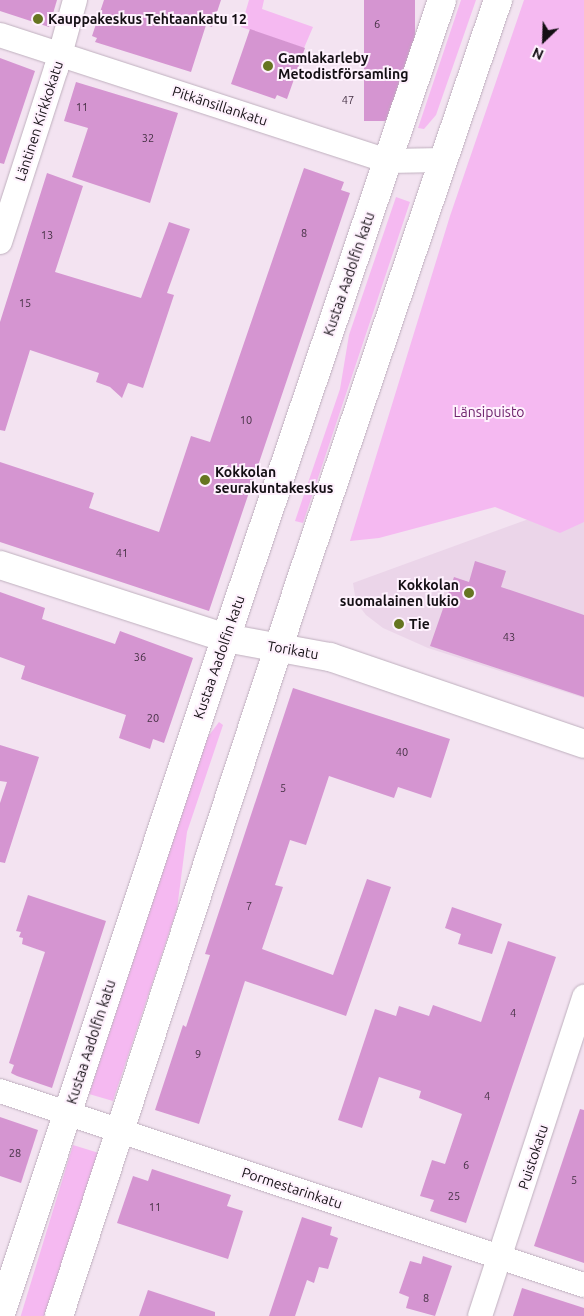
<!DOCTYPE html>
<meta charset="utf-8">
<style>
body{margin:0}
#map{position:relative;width:584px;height:1316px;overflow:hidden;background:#f3e3f1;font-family:Ubuntu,sans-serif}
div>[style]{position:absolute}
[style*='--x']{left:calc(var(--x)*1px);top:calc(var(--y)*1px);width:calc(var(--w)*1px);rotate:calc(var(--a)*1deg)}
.built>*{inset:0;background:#ebd5e9}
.green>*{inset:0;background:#f5b9f1;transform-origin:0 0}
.building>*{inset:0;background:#d595d1;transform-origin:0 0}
.roads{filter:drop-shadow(0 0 1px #bfb0be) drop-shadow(0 0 1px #bfb0be)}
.street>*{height:24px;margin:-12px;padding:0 12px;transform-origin:12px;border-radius:12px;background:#fff}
.secondary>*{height:28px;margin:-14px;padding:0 14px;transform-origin:14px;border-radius:14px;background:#fff}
.dots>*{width:14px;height:14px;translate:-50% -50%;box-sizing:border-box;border:2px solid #fef1fd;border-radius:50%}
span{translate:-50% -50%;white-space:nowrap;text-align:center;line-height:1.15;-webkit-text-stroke:4px #fef1fd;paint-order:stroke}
.number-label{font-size:11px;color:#443043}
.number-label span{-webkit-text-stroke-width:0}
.poi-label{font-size:14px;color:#140f14;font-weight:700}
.left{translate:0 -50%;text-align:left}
.right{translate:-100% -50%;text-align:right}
.street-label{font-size:14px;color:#140f14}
.park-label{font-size:14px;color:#6e236c}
.north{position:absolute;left:519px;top:15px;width:50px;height:50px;-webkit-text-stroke:4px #fef1fd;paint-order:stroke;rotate:204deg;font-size:14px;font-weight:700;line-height:20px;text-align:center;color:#140f14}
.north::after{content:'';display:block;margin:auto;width:18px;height:22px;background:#140f14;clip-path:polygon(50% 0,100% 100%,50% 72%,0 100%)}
</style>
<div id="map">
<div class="built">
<i style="clip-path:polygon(584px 495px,584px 698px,428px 648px,383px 628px,366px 615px,356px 602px,353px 583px,526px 520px)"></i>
</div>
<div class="green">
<i style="clip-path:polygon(249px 0,264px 0,262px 9px,313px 27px,304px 48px,241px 27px)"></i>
<i style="clip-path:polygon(461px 0,476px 0,436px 115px,424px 129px,418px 128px)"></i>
<i style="clip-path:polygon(524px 0,584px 0,584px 522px,560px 533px,495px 507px,379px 538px,350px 541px,450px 216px)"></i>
<i style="clip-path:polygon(396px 197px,410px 202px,303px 523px,295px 521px,340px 389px,349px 335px)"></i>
<i style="clip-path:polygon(219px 722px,223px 725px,187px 832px,177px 909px,113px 1101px,89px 1094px,207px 738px)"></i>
<i style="left:73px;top:1145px;width:27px;height:180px;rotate:17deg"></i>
</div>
<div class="building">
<i style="clip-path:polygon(0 0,57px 0,49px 27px,0 11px)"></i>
<i style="clip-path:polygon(104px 0,221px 0,212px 27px,206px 25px,191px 72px,95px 42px,97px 38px,92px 36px)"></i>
<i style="left:364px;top:0;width:51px;height:121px"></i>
<i style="clip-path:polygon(250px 29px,305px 48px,287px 99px,277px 95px,275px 99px,231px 84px)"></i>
<i style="clip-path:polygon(0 58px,35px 71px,4px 164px,0 163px)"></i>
<i style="clip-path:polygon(76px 82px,178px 113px,150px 203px,72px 177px,88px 128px,64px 121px)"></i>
<i style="clip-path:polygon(304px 168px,344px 182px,341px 190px,350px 193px,209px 611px,0 542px,0 462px,94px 493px,89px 508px,159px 532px,191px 436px,210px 442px)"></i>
<i style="clip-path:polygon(47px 173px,83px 186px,55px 272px,141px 298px,169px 222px,190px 229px,167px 293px,174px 295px,143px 388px,128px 383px,122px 398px,110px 387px,96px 382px,99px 373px,30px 350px,5px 431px,0 430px,0 322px)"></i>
<i style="clip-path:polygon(475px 561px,506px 571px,501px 587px,584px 615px,584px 697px,430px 646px,454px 577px,469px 582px)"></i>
<i style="clip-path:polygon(0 592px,45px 608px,42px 619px,115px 644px,120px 631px,193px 658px,164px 743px,153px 739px,150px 749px,119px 738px,126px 715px,21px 679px,25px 666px,0 657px)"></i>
<i style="clip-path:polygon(293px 688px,450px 739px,431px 798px,398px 787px,394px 798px,329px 776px,306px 845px,290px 840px,275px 885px,283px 887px,262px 949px,333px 975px,367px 879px,391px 887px,346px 1016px,245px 981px,199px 1124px,155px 1110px,183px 1025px,186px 1027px,210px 955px,205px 954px)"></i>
<i style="clip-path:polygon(0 745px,39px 757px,5px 863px,0 862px,0 803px,7px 782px,0 781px)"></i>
<i style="clip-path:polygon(28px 895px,106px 921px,52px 1088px,17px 1076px,11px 1073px,14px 1065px,9px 1063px,45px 952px,22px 944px,23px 938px,19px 937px,21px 932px,16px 931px)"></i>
<i style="clip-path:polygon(452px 907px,502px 924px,492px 954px,458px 944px,461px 934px,445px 928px)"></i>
<i style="clip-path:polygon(508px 941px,556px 957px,466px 1223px,430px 1211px,434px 1200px,420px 1196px,432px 1160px,445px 1164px,462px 1114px,419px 1098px,421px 1091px,379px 1077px,362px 1128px,338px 1120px,375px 1009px,396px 1016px,399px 1006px,429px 1016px,433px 1005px,481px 1022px)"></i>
<i style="clip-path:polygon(580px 1109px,584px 1110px,584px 1263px,534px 1246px)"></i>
<i style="clip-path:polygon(0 1117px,38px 1130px,21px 1183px,0 1176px)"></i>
<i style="clip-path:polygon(152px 1169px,231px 1195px,227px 1206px,243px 1211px,228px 1259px,117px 1223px,133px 1176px,148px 1181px)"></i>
<i style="clip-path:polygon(302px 1217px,332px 1227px,330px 1235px,338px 1238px,328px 1269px,319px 1267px,314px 1283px,307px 1280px,295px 1316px,269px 1316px)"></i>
<i style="clip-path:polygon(423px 1256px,452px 1266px,435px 1316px,406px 1308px,409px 1297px,399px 1293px,410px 1261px,421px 1264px)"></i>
<i style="clip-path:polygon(522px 1288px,584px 1308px,584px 1316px,513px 1316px)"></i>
<i style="clip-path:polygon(148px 1290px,215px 1312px,215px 1316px,139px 1316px)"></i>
</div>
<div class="roads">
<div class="street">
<i style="--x:0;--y:35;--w:408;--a:18"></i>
<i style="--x:388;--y:161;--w:55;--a:-1"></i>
<i style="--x:0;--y:242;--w:182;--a:-72.1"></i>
<i style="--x:56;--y:69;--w:72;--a:-74.6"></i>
<i style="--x:0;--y:1091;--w:615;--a:18.38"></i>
<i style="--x:480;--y:1316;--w:336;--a:-71.9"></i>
</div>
<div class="secondary">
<i style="--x:0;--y:565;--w:237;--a:17.9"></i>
<i style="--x:226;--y:638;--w:106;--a:10.4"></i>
<i style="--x:330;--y:657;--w:268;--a:18.9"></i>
<i style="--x:0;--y:1316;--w:684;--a:-71.59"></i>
<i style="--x:216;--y:667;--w:704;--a:-71.28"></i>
<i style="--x:59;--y:1316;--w:776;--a:-71.82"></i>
<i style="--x:301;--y:579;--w:612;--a:-71.21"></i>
</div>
</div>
<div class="dots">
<i style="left:38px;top:19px;background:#667521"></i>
<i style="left:268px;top:66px;background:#667521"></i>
<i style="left:205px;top:480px;background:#667521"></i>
<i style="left:469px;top:593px;background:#667521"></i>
<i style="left:399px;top:624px;background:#667521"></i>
</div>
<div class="number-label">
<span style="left:377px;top:24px">6</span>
<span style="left:348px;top:100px">47</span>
<span style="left:82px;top:107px">11</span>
<span style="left:148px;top:138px">32</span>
<span style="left:304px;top:233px">8</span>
<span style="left:47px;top:235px">13</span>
<span style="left:25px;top:303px">15</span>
<span style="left:246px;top:420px">10</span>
<span style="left:122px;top:553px">41</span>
<span style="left:509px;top:637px">43</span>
<span style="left:140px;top:657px">36</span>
<span style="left:153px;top:718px">20</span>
<span style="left:402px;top:752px">40</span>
<span style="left:283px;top:788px">5</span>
<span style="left:249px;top:906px">7</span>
<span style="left:513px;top:1013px">4</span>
<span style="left:198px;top:1054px">9</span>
<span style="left:487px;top:1096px">4</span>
<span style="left:15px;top:1153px">28</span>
<span style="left:466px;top:1165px">6</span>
<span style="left:574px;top:1180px">5</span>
<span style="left:454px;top:1196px">25</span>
<span style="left:155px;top:1207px">11</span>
<span style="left:426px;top:1298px">8</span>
</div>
<div class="poi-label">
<span class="left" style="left:48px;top:19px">Kauppakeskus Tehtaankatu 12</span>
<span class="left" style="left:278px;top:66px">Gamlakarleby<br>Metodistförsamling</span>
<span class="left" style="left:215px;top:480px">Kokkolan<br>seurakuntakeskus</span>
<span class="right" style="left:459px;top:593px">Kokkolan<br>suomalainen lukio</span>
<span class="left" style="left:409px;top:624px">Tie</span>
</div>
<div class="street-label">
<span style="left:220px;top:106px;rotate:18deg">Pitkänsillankatu</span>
<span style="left:39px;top:121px;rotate:-72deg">Läntinen Kirkkokatu</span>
<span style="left:349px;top:274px;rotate:-71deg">Kustaa Aadolfin katu</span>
<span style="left:293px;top:650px;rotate:10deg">Torikatu</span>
<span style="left:219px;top:657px;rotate:-71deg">Kustaa Aadolfin katu</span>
<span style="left:91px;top:1042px;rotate:-72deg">Kustaa Aadolfin katu</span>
<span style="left:533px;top:1157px;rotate:-72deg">Puistokatu</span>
<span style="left:292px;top:1188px;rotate:18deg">Pormestarinkatu</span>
</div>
<div class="park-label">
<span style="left:489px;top:412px">Länsipuisto</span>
</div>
<div class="north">N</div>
</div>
